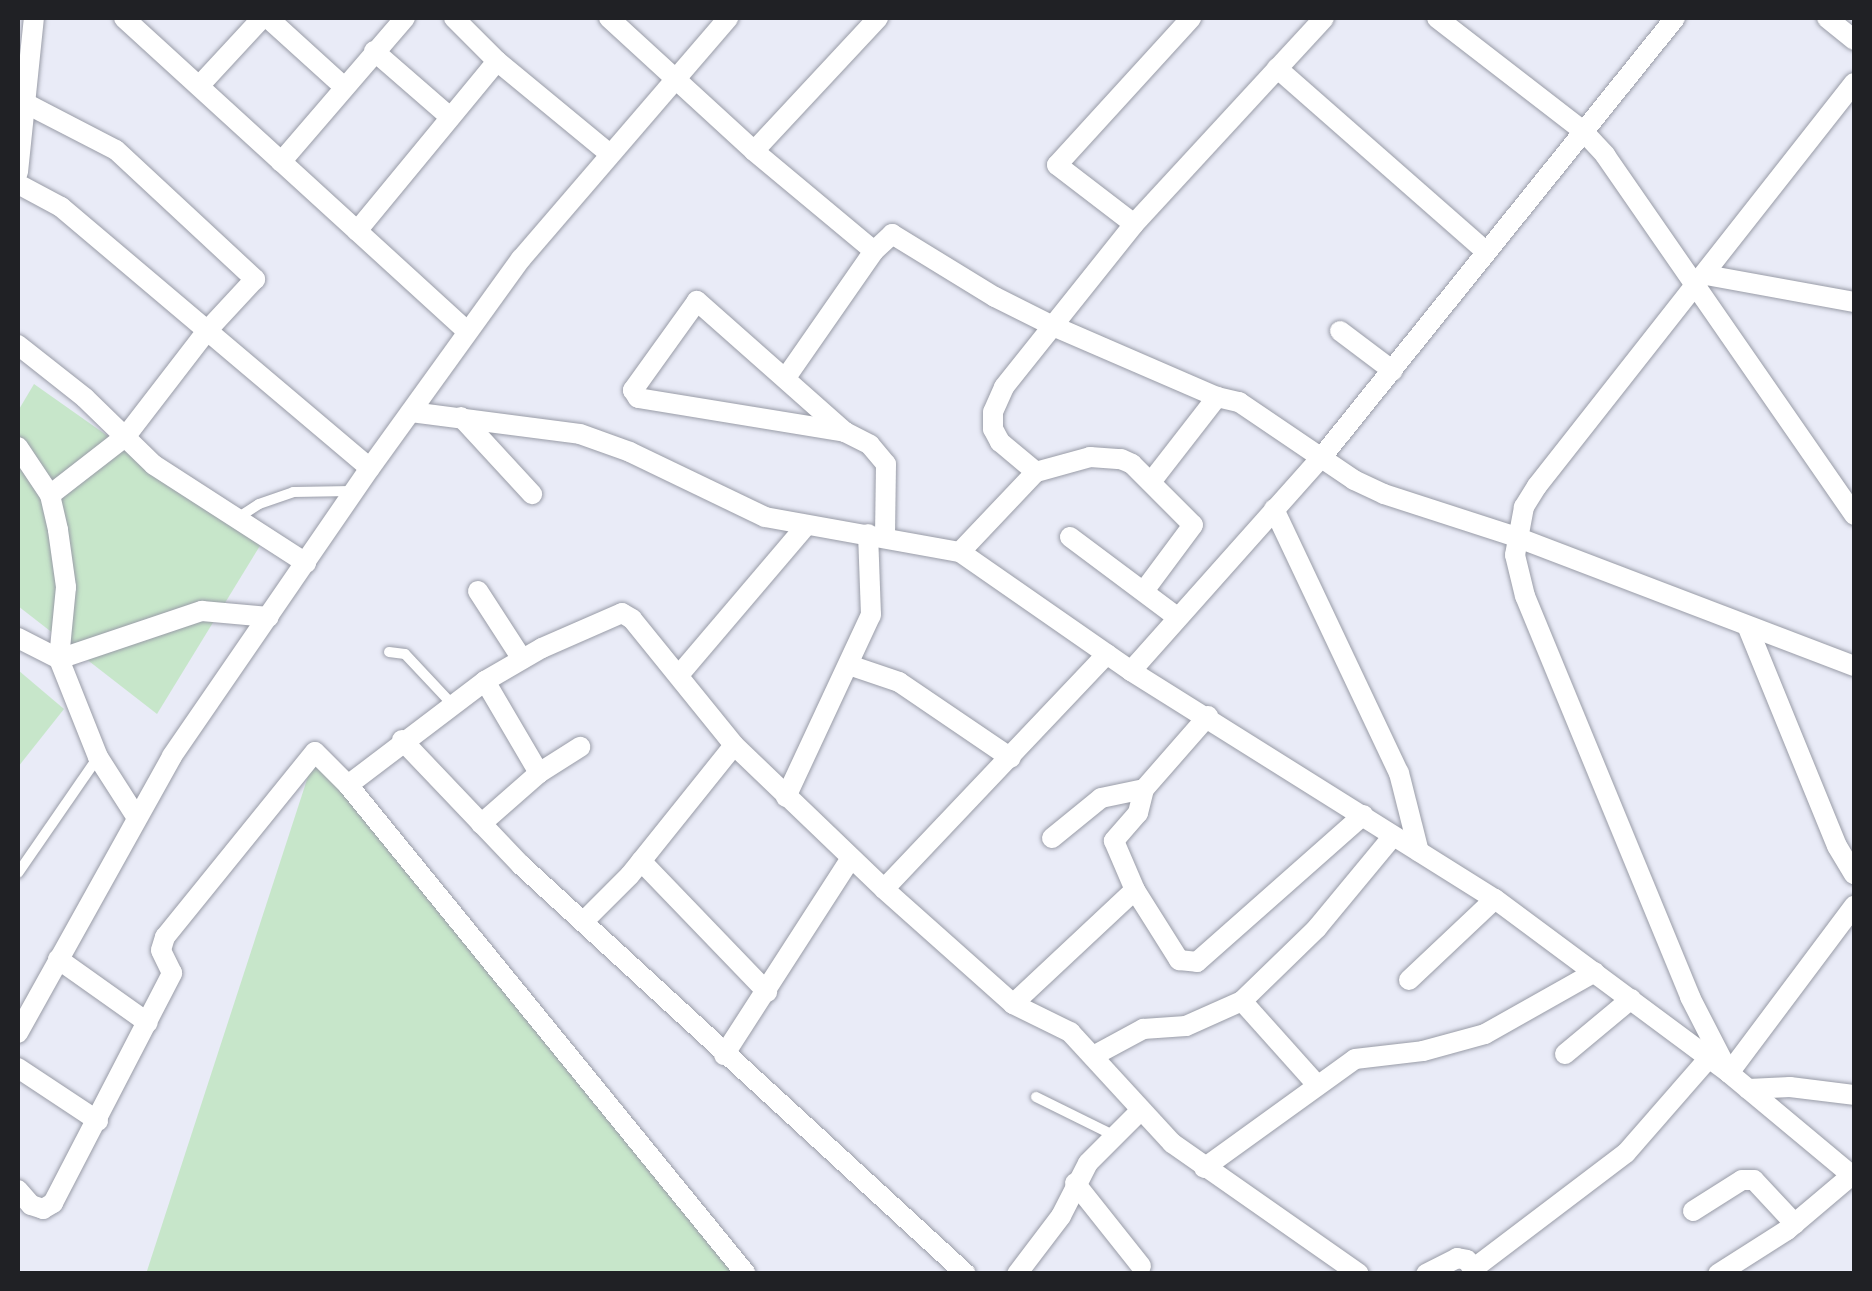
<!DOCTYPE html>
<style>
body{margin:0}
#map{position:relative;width:1872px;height:1291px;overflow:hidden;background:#e9ebf7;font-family:Overpass,sans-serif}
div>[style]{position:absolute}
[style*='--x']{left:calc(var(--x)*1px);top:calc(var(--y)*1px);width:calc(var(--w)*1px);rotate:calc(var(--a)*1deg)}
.green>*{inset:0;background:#c7e6ca}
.roads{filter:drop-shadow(0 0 2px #999ca7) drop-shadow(0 0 2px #999ca7)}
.service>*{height:10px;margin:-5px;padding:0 5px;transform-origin:5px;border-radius:5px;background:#fff}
.minor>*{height:20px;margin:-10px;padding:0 10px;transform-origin:10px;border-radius:10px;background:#fff}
span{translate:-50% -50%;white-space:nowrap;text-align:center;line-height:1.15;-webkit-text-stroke:10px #fff;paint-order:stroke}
.frame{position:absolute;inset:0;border:20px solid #202125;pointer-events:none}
</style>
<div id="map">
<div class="green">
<i style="clip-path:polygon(34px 384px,261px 544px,157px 714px,18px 606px,18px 411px)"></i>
<i style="clip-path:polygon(18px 670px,64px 709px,18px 767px)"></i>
<i style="clip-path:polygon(314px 758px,736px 1274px,146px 1274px)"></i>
</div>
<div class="roads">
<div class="service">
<i style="--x:236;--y:519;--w:27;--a:-33"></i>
<i style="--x:259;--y:504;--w:36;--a:-19"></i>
<i style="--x:293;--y:492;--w:59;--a:-1"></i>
<i style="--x:389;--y:652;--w:16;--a:7"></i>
<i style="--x:405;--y:654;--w:67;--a:46.8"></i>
<i style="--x:18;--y:873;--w:141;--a:-55.4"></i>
<i style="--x:1036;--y:1097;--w:86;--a:26.3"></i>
</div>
<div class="minor">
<i style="--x:124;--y:18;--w:464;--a:42.4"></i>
<i style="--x:268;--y:18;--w:101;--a:42.2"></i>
<i style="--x:454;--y:18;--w:61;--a:45"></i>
<i style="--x:497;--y:61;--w:146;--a:39.5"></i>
<i style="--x:609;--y:18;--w:197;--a:42.5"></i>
<i style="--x:754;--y:151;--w:156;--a:39.8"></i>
<i style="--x:1437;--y:18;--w:185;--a:37.7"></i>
<i style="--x:1583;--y:131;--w:33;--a:47"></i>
<i style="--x:1605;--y:155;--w:438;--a:55.3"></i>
<i style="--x:1827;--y:18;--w:35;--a:39"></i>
<i style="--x:374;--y:51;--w:101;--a:41"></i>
<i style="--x:1277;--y:68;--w:276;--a:41.3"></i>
<i style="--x:1854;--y:83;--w:513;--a:128.19"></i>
<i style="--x:1537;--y:486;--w:25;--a:122"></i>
<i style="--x:1524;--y:507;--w:49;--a:100.6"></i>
<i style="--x:1515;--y:555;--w:42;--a:76.3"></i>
<i style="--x:1525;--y:596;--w:434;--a:67.6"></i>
<i style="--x:1690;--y:997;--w:85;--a:62.8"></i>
<i style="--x:1729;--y:1073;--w:209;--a:-53.2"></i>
<i style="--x:200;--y:85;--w:91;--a:-47.2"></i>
<i style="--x:25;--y:103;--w:102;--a:27.3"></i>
<i style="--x:116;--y:150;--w:190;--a:42.9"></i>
<i style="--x:255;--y:279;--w:72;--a:132.8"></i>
<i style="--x:206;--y:332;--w:131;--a:127.6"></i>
<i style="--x:126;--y:436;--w:96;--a:142.2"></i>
<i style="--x:754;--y:151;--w:182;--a:-47"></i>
<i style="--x:281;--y:162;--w:190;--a:-49.3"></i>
<i style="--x:18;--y:172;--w:155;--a:-84.1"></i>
<i style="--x:18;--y:184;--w:49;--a:28.1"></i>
<i style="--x:61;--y:207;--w:404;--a:40.2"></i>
<i style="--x:1134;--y:224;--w:97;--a:-142.5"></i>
<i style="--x:1057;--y:165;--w:199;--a:-47.6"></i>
<i style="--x:357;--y:231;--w:220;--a:-50.5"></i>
<i style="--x:1706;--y:275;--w:150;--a:10.3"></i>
<i style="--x:1340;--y:331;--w:66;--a:37"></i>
<i style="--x:18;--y:345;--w:85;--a:38.3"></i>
<i style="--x:85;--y:398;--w:96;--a:44.2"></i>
<i style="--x:154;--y:465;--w:181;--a:32.8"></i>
<i style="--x:787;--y:376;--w:152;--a:-55.2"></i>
<i style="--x:874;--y:251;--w:25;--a:-43"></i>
<i style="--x:892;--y:234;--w:121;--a:31.5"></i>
<i style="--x:995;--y:297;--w:65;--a:26.6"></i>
<i style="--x:1053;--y:326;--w:179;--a:23.4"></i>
<i style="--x:1217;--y:397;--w:23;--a:13"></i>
<i style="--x:1239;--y:402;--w:139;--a:34.1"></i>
<i style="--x:1354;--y:480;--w:33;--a:25"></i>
<i style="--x:1384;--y:494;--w:139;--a:18"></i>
<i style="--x:1516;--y:537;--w:362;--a:20.9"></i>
<i style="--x:411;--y:412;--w:170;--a:7.4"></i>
<i style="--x:580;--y:434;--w:53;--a:19.8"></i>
<i style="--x:630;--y:452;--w:150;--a:25.7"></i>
<i style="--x:765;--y:517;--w:198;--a:10.2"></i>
<i style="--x:960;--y:552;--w:208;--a:34.8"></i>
<i style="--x:1131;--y:671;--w:430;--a:32.1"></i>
<i style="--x:1495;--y:899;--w:292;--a:36.6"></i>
<i style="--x:1729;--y:1073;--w:163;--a:39.8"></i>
<i style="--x:461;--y:417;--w:105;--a:47.3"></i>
<i style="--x:845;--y:432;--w:198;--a:-138.5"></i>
<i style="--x:697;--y:301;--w:110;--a:125.7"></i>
<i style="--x:633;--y:390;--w:9;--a:58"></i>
<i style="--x:638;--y:398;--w:210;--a:9.3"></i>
<i style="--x:845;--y:432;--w:28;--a:27"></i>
<i style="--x:870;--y:445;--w:25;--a:50"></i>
<i style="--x:886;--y:464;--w:72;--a:90.8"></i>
<i style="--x:18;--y:447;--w:58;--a:56.3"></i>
<i style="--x:50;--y:495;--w:36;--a:77"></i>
<i style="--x:58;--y:530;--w:58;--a:82"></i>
<i style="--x:66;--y:587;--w:72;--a:95.6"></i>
<i style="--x:59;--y:659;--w:151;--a:-18.6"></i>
<i style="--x:202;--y:611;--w:67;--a:5.1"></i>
<i style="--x:1036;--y:472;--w:47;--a:-140.2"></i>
<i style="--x:1000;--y:442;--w:15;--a:-118"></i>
<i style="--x:993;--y:429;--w:17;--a:-90"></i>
<i style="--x:993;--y:412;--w:27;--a:-66"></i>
<i style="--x:1004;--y:387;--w:208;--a:-51.4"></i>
<i style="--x:1134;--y:224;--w:280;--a:-47.3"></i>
<i style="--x:1151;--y:482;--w:108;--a:-52.2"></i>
<i style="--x:1274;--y:509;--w:292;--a:64.7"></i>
<i style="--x:1399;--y:773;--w:81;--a:75.8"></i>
<i style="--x:1070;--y:537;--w:134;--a:36.8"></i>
<i style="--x:960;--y:552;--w:110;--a:-46.5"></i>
<i style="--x:1036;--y:472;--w:56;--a:-15.5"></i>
<i style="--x:1090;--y:457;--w:31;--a:4"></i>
<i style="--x:1121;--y:459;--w:12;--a:24"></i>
<i style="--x:1132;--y:464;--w:86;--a:45"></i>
<i style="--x:1193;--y:525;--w:82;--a:126.6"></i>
<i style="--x:478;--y:591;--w:81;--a:57.1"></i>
<i style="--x:1748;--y:628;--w:235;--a:67.8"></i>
<i style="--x:1837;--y:846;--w:33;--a:59"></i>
<i style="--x:18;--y:638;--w:46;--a:27.1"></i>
<i style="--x:59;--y:659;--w:105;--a:68.3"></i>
<i style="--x:98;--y:757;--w:72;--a:57.4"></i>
<i style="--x:849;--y:665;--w:53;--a:18.8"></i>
<i style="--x:899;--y:682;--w:135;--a:34.2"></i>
<i style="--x:1131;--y:671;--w:285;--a:-48.3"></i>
<i style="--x:1321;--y:458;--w:565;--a:-51.18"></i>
<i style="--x:679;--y:675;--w:196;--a:-49.6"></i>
<i style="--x:485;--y:681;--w:107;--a:59.6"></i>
<i style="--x:1208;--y:716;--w:97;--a:131.2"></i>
<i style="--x:1144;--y:789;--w:25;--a:104"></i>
<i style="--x:1138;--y:813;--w:37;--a:131"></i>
<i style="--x:1114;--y:841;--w:53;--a:66.8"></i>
<i style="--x:1135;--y:890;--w:83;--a:57.8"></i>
<i style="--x:1179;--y:960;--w:18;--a:6"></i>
<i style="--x:1197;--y:962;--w:222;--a:-41.5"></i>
<i style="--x:402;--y:740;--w:173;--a:46.4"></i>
<i style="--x:521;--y:865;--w:604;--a:42.59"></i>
<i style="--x:348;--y:785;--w:172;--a:-37.2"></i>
<i style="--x:485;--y:681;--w:66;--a:-30.1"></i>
<i style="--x:542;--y:648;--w:87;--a:-23.6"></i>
<i style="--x:622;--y:613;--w:12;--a:31"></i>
<i style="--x:632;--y:619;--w:162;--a:51"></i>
<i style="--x:734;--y:745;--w:208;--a:43.8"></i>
<i style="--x:884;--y:889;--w:173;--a:41.7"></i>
<i style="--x:1013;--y:1004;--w:64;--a:26.2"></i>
<i style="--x:1070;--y:1032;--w:151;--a:47.4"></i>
<i style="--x:1172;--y:1143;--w:228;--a:35"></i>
<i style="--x:786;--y:797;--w:201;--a:-65"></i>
<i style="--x:871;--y:615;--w:81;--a:-92.1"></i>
<i style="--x:481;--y:824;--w:77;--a:-41.3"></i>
<i style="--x:539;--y:773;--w:49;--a:-32.4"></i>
<i style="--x:1052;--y:838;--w:63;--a:-39.2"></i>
<i style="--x:1101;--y:798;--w:44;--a:-11.8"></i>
<i style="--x:641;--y:861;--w:182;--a:46.1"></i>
<i style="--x:884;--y:889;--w:324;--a:-46.5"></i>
<i style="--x:583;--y:922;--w:66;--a:-45"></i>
<i style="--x:630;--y:875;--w:166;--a:-51.3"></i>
<i style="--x:58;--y:959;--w:110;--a:35.4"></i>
<i style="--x:1409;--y:980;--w:118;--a:-43.3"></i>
<i style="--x:1242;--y:1001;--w:113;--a:48.2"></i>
<i style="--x:1013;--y:1004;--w:167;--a:-43.1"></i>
<i style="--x:18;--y:1033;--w:317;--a:-60.9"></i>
<i style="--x:172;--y:756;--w:349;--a:-55.5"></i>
<i style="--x:370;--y:468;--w:258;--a:-54.2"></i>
<i style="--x:521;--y:259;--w:318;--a:-49.3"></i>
<i style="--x:1565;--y:1054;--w:86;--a:-39.8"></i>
<i style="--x:724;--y:1055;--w:234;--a:-57.2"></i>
<i style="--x:1095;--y:1055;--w:55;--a:-28.4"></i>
<i style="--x:1143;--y:1029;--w:43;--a:-4"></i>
<i style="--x:1186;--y:1026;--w:61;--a:-24.1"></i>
<i style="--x:1242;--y:1001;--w:105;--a:-44.2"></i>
<i style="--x:1317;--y:928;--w:119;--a:-50.4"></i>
<i style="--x:18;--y:1068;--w:96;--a:33.5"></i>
<i style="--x:1748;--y:1089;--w:42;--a:-2.7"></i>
<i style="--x:1790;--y:1087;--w:64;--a:7.1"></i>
<i style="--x:1204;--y:1168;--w:186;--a:-35.8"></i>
<i style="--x:1355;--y:1059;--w:68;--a:-6.7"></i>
<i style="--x:1423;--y:1051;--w:64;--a:-15.3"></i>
<i style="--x:1485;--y:1034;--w:126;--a:-29.4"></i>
<i style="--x:1075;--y:1183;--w:106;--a:51.5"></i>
<i style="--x:18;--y:1190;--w:20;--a:49"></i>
<i style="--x:31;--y:1205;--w:13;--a:18"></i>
<i style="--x:43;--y:1209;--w:12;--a:-31"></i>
<i style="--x:53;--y:1203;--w:259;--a:-62.6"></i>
<i style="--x:172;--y:973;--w:25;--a:-116"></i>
<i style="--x:161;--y:950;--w:14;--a:-73"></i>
<i style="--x:165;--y:937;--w:238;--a:-51"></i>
<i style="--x:315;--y:752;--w:47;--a:45"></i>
<i style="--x:348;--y:785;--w:630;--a:50.86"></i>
<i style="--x:1693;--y:1211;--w:58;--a:-32.3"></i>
<i style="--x:1742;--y:1180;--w:12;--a:0"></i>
<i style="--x:1754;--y:1180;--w:60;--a:47"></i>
<i style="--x:1473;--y:1269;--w:192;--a:-37.2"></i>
<i style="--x:1626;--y:1153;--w:126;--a:-48.9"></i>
<i style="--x:1017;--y:1274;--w:73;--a:-52.8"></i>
<i style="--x:1061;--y:1216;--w:59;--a:-63"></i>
<i style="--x:1088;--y:1163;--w:75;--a:-45"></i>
<i style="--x:1426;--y:1274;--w:35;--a:-27"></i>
<i style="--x:1457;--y:1258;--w:10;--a:11"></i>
<i style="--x:1467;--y:1260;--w:17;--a:57"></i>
<i style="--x:1718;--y:1274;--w:82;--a:-32.5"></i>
<i style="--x:1787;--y:1230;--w:85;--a:-40.2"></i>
</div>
</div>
<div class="frame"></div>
</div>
